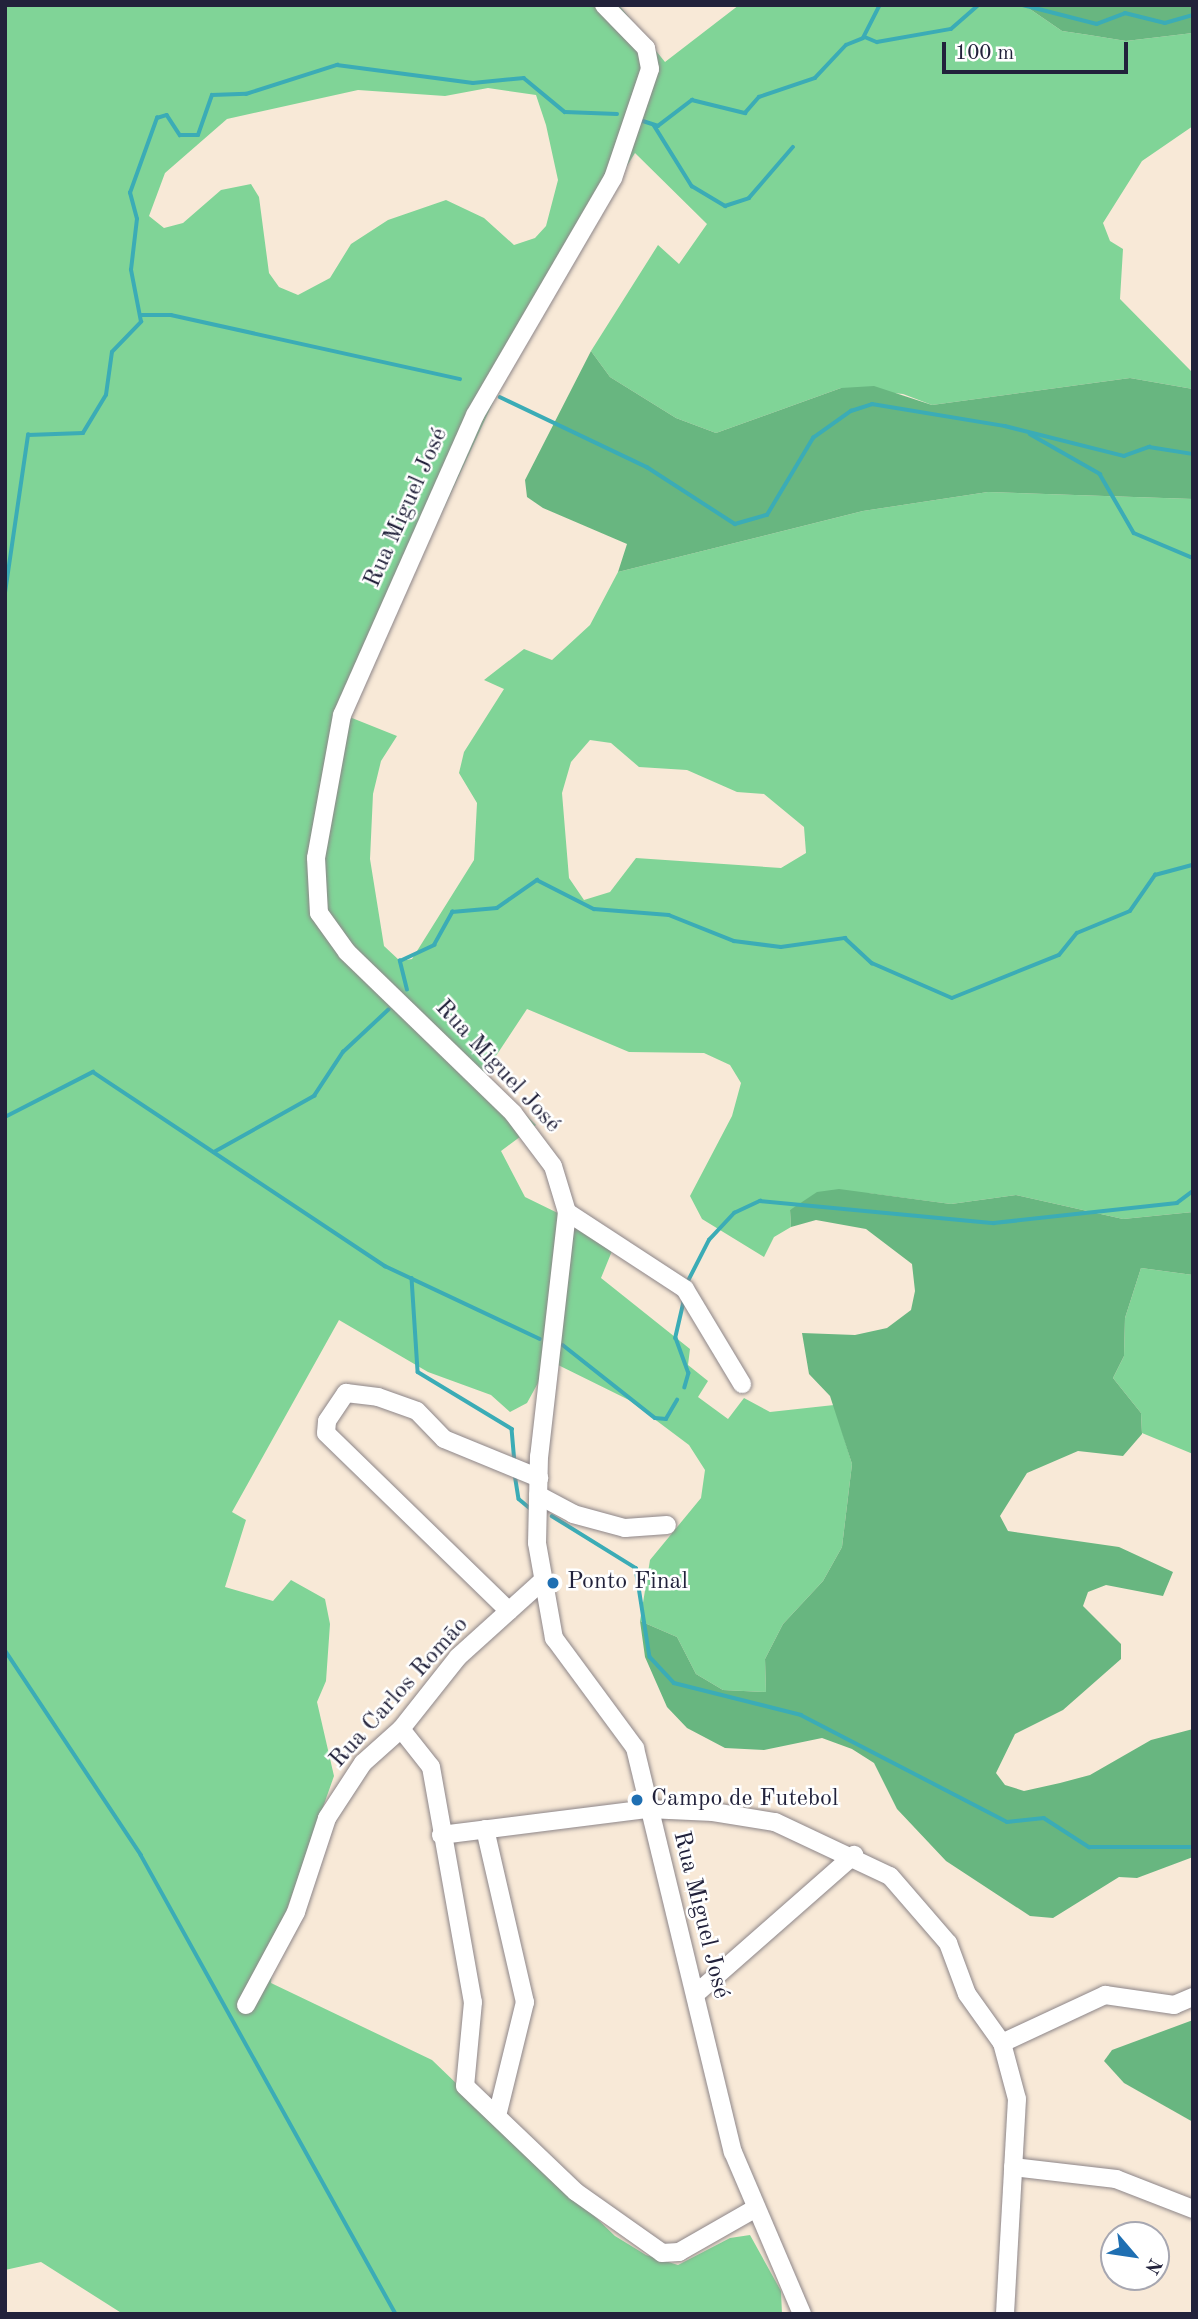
<!DOCTYPE html>
<meta charset="utf-8">
<style>
body{margin:0}
#map{position:relative;width:1198px;height:2319px;overflow:hidden;background:#f8e9d7;font-family:"Old Standard TT",serif}
div>[style]{position:absolute}
[style*='--x']{left:calc(var(--x)*1px);top:calc(var(--y)*1px);width:calc(var(--w)*1px);rotate:calc(var(--a)*1deg)}
.green>*{inset:0;background:#80d497}
.forest>*{inset:0;background:#68b680}
.stream>*{height:3.5px;margin:-1.75px;padding:0 1.75px;transform-origin:1.75px;border-radius:1.75px;background:#3bacb6}
.roads{filter:drop-shadow(0 0 2px #8d8689) drop-shadow(0 0 2px #8d8689)}
.minor>*{height:18px;margin:-9px;padding:0 9px;transform-origin:9px;border-radius:9px;background:#fff}
.dots>*{width:19px;height:19px;translate:-50% -50%;box-sizing:border-box;border:4px solid #fff;border-radius:50%}
span{translate:-50% -50%;white-space:nowrap;text-align:center;line-height:1.15;-webkit-text-stroke:5px #fff;paint-order:stroke}
.street-label{font-size:24px;color:#22223b}
.poi-label{font-size:24px;color:#22223b}
.left{translate:0 -50%;text-align:left}
.frame{position:absolute;inset:0;border:7px solid #22223b;pointer-events:none}
.north{position:absolute;left:1100px;top:2221px;width:70px;height:70px;box-sizing:border-box;background:#fff;border:2px solid #a7a7b1;border-radius:50%;rotate:119deg;font-size:19px;font-weight:700;line-height:28px;text-align:center;color:#22223b}
.north::after{content:'';display:block;margin:auto;width:24px;height:32px;background:#1f6fb2;clip-path:polygon(50% 0,100% 100%,50% 72%,0 100%)}
.scale{position:absolute;left:942px;top:42px;width:186px;height:32px;box-sizing:border-box;border:4px solid #22223b;border-top:0;padding-left:9px;font-size:21px;line-height:24px;white-space:nowrap;color:#22223b;-webkit-text-stroke:5px #fff;paint-order:stroke}
</style>
<div id="map">
<div class="green">
<i style="clip-path:polygon(evenodd,5px 5px,619px 5px,665px 62px,739px 5px,1024px 5px,1062px 31px,1089px 35px,1126px 41px,1193px 33px,1193px 126px,1142px 161px,1103px 223px,1110px 241px,1123px 249px,1120px 299px,1191px 371px,1193px 389px,1130px 378px,932px 405px,903px 394px,841px 388px,716px 433px,676px 418px,610px 377px,591px 351px,658px 245px,679px 264px,707px 224px,635px 153px,531px 321px,347px 716px,397px 736px,381px 761px,373px 794px,370px 859px,384px 946px,400px 961px,412px 959px,474px 860px,477px 803px,459px 773px,464px 752px,504px 689px,484px 680px,524px 649px,552px 660px,590px 625px,618px 572px,863px 511px,988px 492px,1193px 499px,1193px 1212px,1123px 1219px,1016px 1195px,951px 1204px,867px 1193px,790px 1210px,791px 1227px,774px 1237px,764px 1257px,702px 1219px,690px 1196px,732px 1116px,741px 1083px,730px 1065px,704px 1053px,629px 1052px,527px 1009px,484px 1074px,536px 1125px,501px 1151px,525px 1197px,570px 1219px,612px 1251px,601px 1278px,690px 1349px,688px 1365px,708px 1381px,698px 1397px,728px 1419px,744px 1398px,770px 1412px,834px 1405px,852px 1464px,842px 1547px,823px 1581px,783px 1624px,765px 1659px,766px 1692px,723px 1690px,696px 1674px,677px 1637px,640px 1621px,650px 1560px,701px 1498px,705px 1470px,689px 1445px,629px 1400px,550px 1361px,527px 1403px,510px 1412px,491px 1395px,428px 1372px,339px 1320px,232px 1512px,246px 1520px,225px 1587px,273px 1601px,291px 1580px,325px 1599px,330px 1624px,326px 1681px,317px 1702px,334px 1776px,274px 1946px,271px 1983px,432px 2060px,615px 2236px,646px 2255px,678px 2265px,730px 2238px,750px 2235px,781px 2291px,782px 2314px,123px 2314px,41px 2262px,5px 2270px,5px 5px,488px 88px,536px 95px,546px 125px,558px 180px,546px 226px,535px 238px,514px 245px,484px 218px,446px 200px,388px 220px,351px 244px,330px 278px,298px 295px,279px 287px,269px 273px,259px 197px,251px 184px,221px 190px,183px 223px,164px 228px,149px 216px,165px 173px,227px 119px,358px 90px,445px 96px,488px 88px,5px 5px,590px 740px,611px 743px,639px 767px,687px 770px,737px 792px,764px 794px,804px 827px,806px 853px,781px 868px,636px 858px,610px 892px,584px 900px,569px 878px,562px 793px,571px 762px,590px 740px)"></i>
<i style="clip-path:polygon(1141px 1268px,1193px 1275px,1193px 1454px,1142px 1433px,1141px 1413px,1113px 1378px,1124px 1356px,1125px 1318px)"></i>
</div>
<div class="forest">
<i style="clip-path:polygon(1024px 5px,1193px 5px,1193px 33px,1126px 41px,1089px 35px,1062px 31px)"></i>
<i style="clip-path:polygon(591px 351px,610px 377px,676px 418px,716px 433px,841px 388px,874px 386px,932px 405px,1130px 378px,1193px 389px,1193px 499px,988px 492px,863px 511px,618px 572px,627px 544px,543px 508px,527px 497px,525px 480px)"></i>
<i style="clip-path:polygon(839px 1189px,951px 1204px,1016px 1195px,1123px 1219px,1193px 1212px,1193px 1275px,1141px 1268px,1125px 1318px,1124px 1356px,1113px 1378px,1141px 1413px,1142px 1434px,1123px 1456px,1078px 1451px,1027px 1473px,1000px 1516px,1008px 1531px,1119px 1547px,1173px 1572px,1163px 1596px,1106px 1585px,1088px 1592px,1083px 1606px,1121px 1644px,1121px 1659px,1063px 1710px,1015px 1734px,996px 1773px,1005px 1785px,1024px 1791px,1060px 1783px,1090px 1775px,1151px 1740px,1193px 1729px,1193px 1857px,1137px 1878px,1119px 1877px,1053px 1918px,1030px 1916px,946px 1861px,897px 1809px,874px 1763px,852px 1749px,822px 1738px,764px 1750px,725px 1748px,687px 1728px,667px 1707px,645px 1657px,640px 1621px,677px 1637px,696px 1674px,723px 1690px,766px 1692px,765px 1659px,783px 1624px,823px 1581px,842px 1547px,852px 1464px,830px 1396px,809px 1374px,802px 1333px,855px 1335px,887px 1328px,911px 1310px,915px 1291px,912px 1264px,866px 1229px,816px 1220px,791px 1227px,790px 1210px,817px 1192px)"></i>
<i style="clip-path:polygon(1193px 2020px,1193px 2122px,1124px 2083px,1104px 2061px,1112px 2050px)"></i>
</div>
<div class="stream">
<i style="--x:1023;--y:5;--w:76;--a:14.4"></i>
<i style="--x:1097;--y:24;--w:30;--a:-21"></i>
<i style="--x:1125;--y:13;--w:41;--a:14"></i>
<i style="--x:1165;--y:23;--w:29;--a:-16"></i>
<i style="--x:865;--y:37;--w:13;--a:23"></i>
<i style="--x:877;--y:42;--w:75;--a:-10"></i>
<i style="--x:951;--y:29;--w:37;--a:-41"></i>
<i style="--x:640;--y:120;--w:19;--a:18"></i>
<i style="--x:658;--y:126;--w:43;--a:-37.4"></i>
<i style="--x:692;--y:100;--w:55;--a:13.8"></i>
<i style="--x:745;--y:113;--w:21;--a:-49"></i>
<i style="--x:759;--y:97;--w:59;--a:-18.7"></i>
<i style="--x:815;--y:78;--w:45;--a:-46.8"></i>
<i style="--x:846;--y:45;--w:18;--a:-22"></i>
<i style="--x:863;--y:38;--w:37;--a:-63"></i>
<i style="--x:654;--y:125;--w:72;--a:58.1"></i>
<i style="--x:692;--y:186;--w:39;--a:31"></i>
<i style="--x:725;--y:206;--w:25;--a:-18"></i>
<i style="--x:749;--y:198;--w:67;--a:-49.2"></i>
<i style="--x:142;--y:315;--w:29;--a:0"></i>
<i style="--x:171;--y:315;--w:296;--a:12.5"></i>
<i style="--x:500;--y:397;--w:163;--a:25.5"></i>
<i style="--x:647;--y:467;--w:105;--a:32.9"></i>
<i style="--x:735;--y:524;--w:33;--a:-16"></i>
<i style="--x:767;--y:515;--w:90;--a:-59.1"></i>
<i style="--x:813;--y:438;--w:47;--a:-35.4"></i>
<i style="--x:851;--y:411;--w:22;--a:-18"></i>
<i style="--x:872;--y:404;--w:135;--a:9.4"></i>
<i style="--x:1005;--y:426;--w:123;--a:14.1"></i>
<i style="--x:1124;--y:456;--w:27;--a:-20"></i>
<i style="--x:1149;--y:447;--w:45;--a:9"></i>
<i style="--x:1030;--y:434;--w:81;--a:29.7"></i>
<i style="--x:1100;--y:474;--w:68;--a:60"></i>
<i style="--x:1134;--y:533;--w:64;--a:23"></i>
<i style="--x:5;--y:593;--w:160;--a:-81.7"></i>
<i style="--x:28;--y:435;--w:55;--a:-2.1"></i>
<i style="--x:83;--y:433;--w:44;--a:-58.8"></i>
<i style="--x:106;--y:395;--w:43;--a:-82.1"></i>
<i style="--x:112;--y:352;--w:42;--a:-46"></i>
<i style="--x:141;--y:322;--w:53;--a:-100.9"></i>
<i style="--x:131;--y:270;--w:51;--a:-83.3"></i>
<i style="--x:137;--y:219;--w:27;--a:-105"></i>
<i style="--x:130;--y:193;--w:80;--a:-70.2"></i>
<i style="--x:157;--y:118;--w:10;--a:-17"></i>
<i style="--x:167;--y:115;--w:24;--a:57"></i>
<i style="--x:180;--y:135;--w:18;--a:0"></i>
<i style="--x:198;--y:135;--w:42;--a:-70.7"></i>
<i style="--x:212;--y:95;--w:34;--a:-2"></i>
<i style="--x:246;--y:94;--w:96;--a:-17.7"></i>
<i style="--x:337;--y:65;--w:137;--a:7.5"></i>
<i style="--x:473;--y:83;--w:51;--a:-5.6"></i>
<i style="--x:524;--y:78;--w:53;--a:39.7"></i>
<i style="--x:565;--y:112;--w:52;--a:2.2"></i>
<i style="--x:407;--y:990;--w:30;--a:-104"></i>
<i style="--x:400;--y:961;--w:38;--a:-25"></i>
<i style="--x:434;--y:945;--w:38;--a:-61"></i>
<i style="--x:452;--y:912;--w:45;--a:-5.1"></i>
<i style="--x:497;--y:908;--w:49;--a:-35"></i>
<i style="--x:537;--y:880;--w:64;--a:27"></i>
<i style="--x:594;--y:909;--w:75;--a:4.6"></i>
<i style="--x:669;--y:915;--w:70;--a:21.8"></i>
<i style="--x:734;--y:941;--w:47;--a:7.3"></i>
<i style="--x:781;--y:947;--w:65;--a:-8"></i>
<i style="--x:845;--y:938;--w:37;--a:43"></i>
<i style="--x:872;--y:963;--w:87;--a:23.6"></i>
<i style="--x:952;--y:998;--w:115;--a:-21.9"></i>
<i style="--x:1059;--y:955;--w:28;--a:-51"></i>
<i style="--x:1077;--y:933;--w:57;--a:-22.5"></i>
<i style="--x:1130;--y:911;--w:44;--a:-55.2"></i>
<i style="--x:1155;--y:875;--w:39;--a:-15"></i>
<i style="--x:5;--y:1117;--w:99;--a:-27.1"></i>
<i style="--x:93;--y:1072;--w:351;--a:33.6"></i>
<i style="--x:385;--y:1266;--w:171;--a:25.2"></i>
<i style="--x:214;--y:1152;--w:115;--a:-29.2"></i>
<i style="--x:314;--y:1096;--w:53;--a:-56.6"></i>
<i style="--x:343;--y:1052;--w:62;--a:-43"></i>
<i style="--x:412;--y:1278;--w:94;--a:86.3"></i>
<i style="--x:418;--y:1372;--w:110;--a:31.2"></i>
<i style="--x:512;--y:1429;--w:34;--a:85"></i>
<i style="--x:687;--y:1283;--w:48;--a:-62.9"></i>
<i style="--x:709;--y:1240;--w:37;--a:-47"></i>
<i style="--x:734;--y:1213;--w:29;--a:-25"></i>
<i style="--x:760;--y:1201;--w:235;--a:5.4"></i>
<i style="--x:994;--y:1223;--w:184;--a:-6.2"></i>
<i style="--x:1177;--y:1203;--w:20;--a:-37"></i>
<i style="--x:684;--y:1302;--w:37;--a:103"></i>
<i style="--x:676;--y:1338;--w:37;--a:70"></i>
<i style="--x:689;--y:1373;--w:15;--a:106"></i>
<i style="--x:563;--y:1345;--w:117;--a:38.4"></i>
<i style="--x:655;--y:1418;--w:11;--a:5"></i>
<i style="--x:666;--y:1419;--w:22;--a:-60"></i>
<i style="--x:515;--y:1474;--w:25;--a:81"></i>
<i style="--x:519;--y:1499;--w:16;--a:40"></i>
<i style="--x:552;--y:1516;--w:99;--a:31.8"></i>
<i style="--x:636;--y:1568;--w:90;--a:81.1"></i>
<i style="--x:650;--y:1657;--w:35;--a:47"></i>
<i style="--x:674;--y:1683;--w:131;--a:14.1"></i>
<i style="--x:801;--y:1715;--w:232;--a:27.4"></i>
<i style="--x:1007;--y:1822;--w:37;--a:-6"></i>
<i style="--x:1044;--y:1818;--w:54;--a:32.8"></i>
<i style="--x:1089;--y:1847;--w:104;--a:0"></i>
<i style="--x:5;--y:1650;--w:246;--a:56.4"></i>
<i style="--x:141;--y:1855;--w:525;--a:60.95"></i>
</div>
<div class="roads">
<div class="minor">
<i style="--x:604;--y:5;--w:60;--a:45.7"></i>
<i style="--x:646;--y:48;--w:21;--a:79"></i>
<i style="--x:650;--y:69;--w:115;--a:108.7"></i>
<i style="--x:613;--y:178;--w:274;--a:120.2"></i>
<i style="--x:475;--y:415;--w:328;--a:113.9"></i>
<i style="--x:342;--y:715;--w:145;--a:100.3"></i>
<i style="--x:316;--y:858;--w:55;--a:86.9"></i>
<i style="--x:319;--y:913;--w:48;--a:54.3"></i>
<i style="--x:347;--y:952;--w:231;--a:44.1"></i>
<i style="--x:513;--y:1113;--w:66;--a:53"></i>
<i style="--x:553;--y:1166;--w:48;--a:73.1"></i>
<i style="--x:567;--y:1212;--w:246;--a:96.5"></i>
<i style="--x:539;--y:1456;--w:87;--a:91.3"></i>
<i style="--x:537;--y:1543;--w:97;--a:79.9"></i>
<i style="--x:554;--y:1638;--w:137;--a:53.6"></i>
<i style="--x:635;--y:1748;--w:416;--a:76.4"></i>
<i style="--x:733;--y:2152;--w:176;--a:66.9"></i>
<i style="--x:567;--y:1212;--w:141;--a:33.1"></i>
<i style="--x:685;--y:1289;--w:111;--a:59"></i>
<i style="--x:538;--y:1495;--w:40;--a:28"></i>
<i style="--x:573;--y:1514;--w:54;--a:15.1"></i>
<i style="--x:625;--y:1528;--w:42;--a:-4.1"></i>
<i style="--x:509;--y:1611;--w:255;--a:-135.8"></i>
<i style="--x:326;--y:1433;--w:12;--a:-85"></i>
<i style="--x:327;--y:1421;--w:34;--a:-56"></i>
<i style="--x:346;--y:1393;--w:32;--a:7"></i>
<i style="--x:378;--y:1397;--w:41;--a:19.7"></i>
<i style="--x:417;--y:1411;--w:39;--a:46"></i>
<i style="--x:444;--y:1439;--w:103;--a:22.3"></i>
<i style="--x:401;--y:1729;--w:48;--a:51.7"></i>
<i style="--x:431;--y:1767;--w:239;--a:79.9"></i>
<i style="--x:473;--y:2002;--w:84;--a:95.4"></i>
<i style="--x:465;--y:2086;--w:153;--a:43.7"></i>
<i style="--x:576;--y:2192;--w:105;--a:35.3"></i>
<i style="--x:662;--y:2253;--w:17;--a:-3"></i>
<i style="--x:679;--y:2252;--w:89;--a:-29.7"></i>
<i style="--x:485;--y:1829;--w:178;--a:77"></i>
<i style="--x:525;--y:2002;--w:117;--a:103.8"></i>
<i style="--x:441;--y:1835;--w:209;--a:-7.2"></i>
<i style="--x:648;--y:1809;--w:65;--a:2.6"></i>
<i style="--x:713;--y:1812;--w:63;--a:9.2"></i>
<i style="--x:775;--y:1822;--w:127;--a:25.2"></i>
<i style="--x:890;--y:1876;--w:89;--a:49.1"></i>
<i style="--x:948;--y:1943;--w:54;--a:69.6"></i>
<i style="--x:967;--y:1994;--w:60;--a:54.5"></i>
<i style="--x:1002;--y:2043;--w:58;--a:75"></i>
<i style="--x:1017;--y:2099;--w:215;--a:93.2"></i>
<i style="--x:698;--y:1992;--w:208;--a:-41.3"></i>
<i style="--x:246;--y:2005;--w:106;--a:-61.7"></i>
<i style="--x:296;--y:1912;--w:99;--a:-71.7"></i>
<i style="--x:327;--y:1818;--w:66;--a:-56.8"></i>
<i style="--x:363;--y:1763;--w:51;--a:-41.8"></i>
<i style="--x:401;--y:1729;--w:92;--a:-51.6"></i>
<i style="--x:458;--y:1657;--w:113;--a:-42.1"></i>
<i style="--x:1002;--y:2043;--w:114;--a:-25"></i>
<i style="--x:1105;--y:1995;--w:70;--a:8.2"></i>
<i style="--x:1174;--y:2005;--w:21;--a:-23"></i>
<i style="--x:1013;--y:2167;--w:104;--a:6.6"></i>
<i style="--x:1116;--y:2179;--w:83;--a:21.3"></i>
</div>
</div>
<div class="dots">
<i style="left:553px;top:1583px;background:#1f6fb2"></i>
<i style="left:637px;top:1800px;background:#1f6fb2"></i>
</div>
<div class="street-label">
<span style="left:407px;top:508px;rotate:-66deg">Rua Miguel José</span>
<span style="left:497px;top:1067px;rotate:47deg">Rua Miguel José</span>
<span style="left:400px;top:1693px;rotate:-48deg">Rua Carlos Romão</span>
<span style="left:700px;top:1915px;rotate:76deg">Rua Miguel José</span>
</div>
<div class="poi-label">
<span class="left" style="left:567px;top:1583px">Ponto Final</span>
<span class="left" style="left:651px;top:1800px">Campo de Futebol</span>
</div>
<div class="frame"></div>
<div class="north">N</div>
<div class="scale">100 m</div>
</div>
